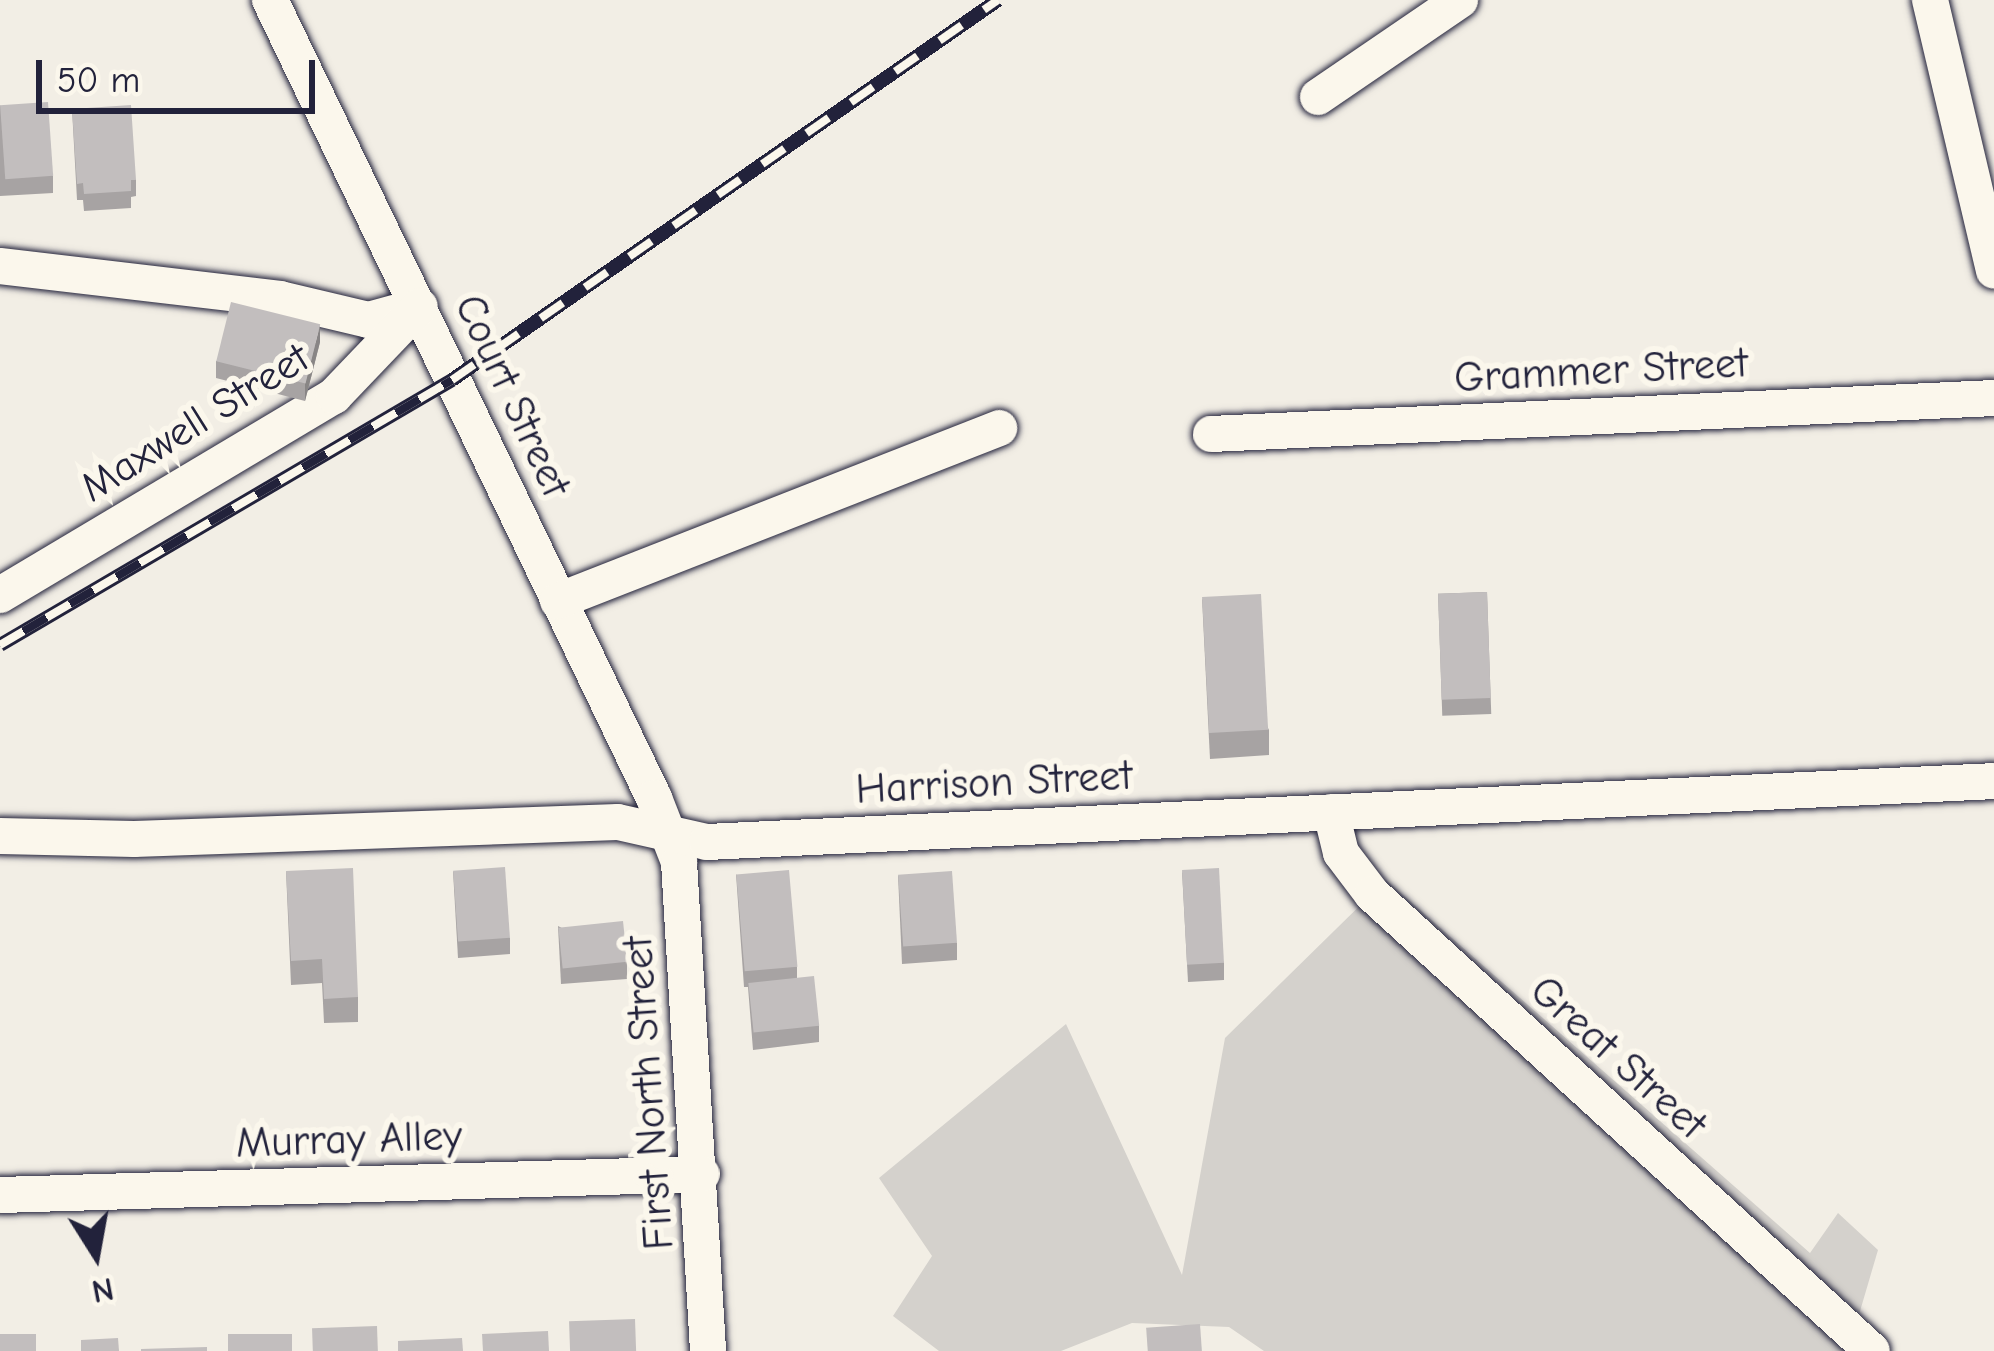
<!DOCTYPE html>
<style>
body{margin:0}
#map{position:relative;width:1994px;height:1351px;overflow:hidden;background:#f2eee5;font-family:"Comic Neue",sans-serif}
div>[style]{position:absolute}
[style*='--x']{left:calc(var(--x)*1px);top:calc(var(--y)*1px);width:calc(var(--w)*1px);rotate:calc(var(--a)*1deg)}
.green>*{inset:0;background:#d4d1cc}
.roads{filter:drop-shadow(0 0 3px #22223b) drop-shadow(0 0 3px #22223b)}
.minor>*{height:36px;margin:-18px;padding:0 18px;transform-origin:18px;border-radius:18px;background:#fbf7ec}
.rail>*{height:14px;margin-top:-7px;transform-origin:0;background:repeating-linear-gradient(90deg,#fbf7ec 0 27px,#22223b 0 54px);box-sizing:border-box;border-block:3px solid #22223b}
.wall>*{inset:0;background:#a7a3a3;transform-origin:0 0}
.shaded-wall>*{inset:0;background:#888585}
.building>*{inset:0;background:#c2bebe;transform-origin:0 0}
span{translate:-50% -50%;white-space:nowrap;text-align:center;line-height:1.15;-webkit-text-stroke:12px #fbf7ec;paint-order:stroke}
.street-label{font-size:42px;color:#22223b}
.north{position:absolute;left:36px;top:1195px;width:120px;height:120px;-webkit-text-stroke:9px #fbf7ec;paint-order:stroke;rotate:169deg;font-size:33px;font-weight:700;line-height:48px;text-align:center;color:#22223b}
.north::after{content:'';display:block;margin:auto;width:42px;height:54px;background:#22223b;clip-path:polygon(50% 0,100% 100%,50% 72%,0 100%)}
.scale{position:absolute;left:36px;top:60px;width:279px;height:54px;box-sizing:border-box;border:6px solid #22223b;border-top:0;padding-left:15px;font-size:36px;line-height:42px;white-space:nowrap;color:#22223b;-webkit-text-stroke:9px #fbf7ec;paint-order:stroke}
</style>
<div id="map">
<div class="green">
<i style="clip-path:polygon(1386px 880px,1810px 1253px,1838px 1213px,1878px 1250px,1858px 1318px,1881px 1351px,1264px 1351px,1229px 1327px,1132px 1323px,1061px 1351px,939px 1351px,893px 1316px,932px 1256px,879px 1178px,1066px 1024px,1182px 1275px,1225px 1038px)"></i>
</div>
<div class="roads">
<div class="minor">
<i style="--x:270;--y:0;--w:886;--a:64.3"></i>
<i style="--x:654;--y:798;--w:69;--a:68.7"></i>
<i style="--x:679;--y:862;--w:490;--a:86.6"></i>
<i style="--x:1930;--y:0;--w:278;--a:76.7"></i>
<i style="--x:1318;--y:97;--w:172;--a:-34.3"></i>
<i style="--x:0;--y:266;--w:282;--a:6.7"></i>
<i style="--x:280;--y:299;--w:90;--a:13.4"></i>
<i style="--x:368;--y:320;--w:50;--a:-15.2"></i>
<i style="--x:1211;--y:434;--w:784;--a:-2.63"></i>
<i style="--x:0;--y:595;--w:389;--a:-30.8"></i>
<i style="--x:334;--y:396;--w:124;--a:-46.3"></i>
<i style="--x:558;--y:601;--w:474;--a:-21.4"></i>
<i style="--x:1331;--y:812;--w:42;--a:76.3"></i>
<i style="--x:1341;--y:853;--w:51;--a:52.9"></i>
<i style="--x:1372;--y:894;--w:677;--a:42.43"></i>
<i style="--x:0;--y:836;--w:134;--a:1.3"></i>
<i style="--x:134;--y:839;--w:484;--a:-2"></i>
<i style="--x:618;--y:822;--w:91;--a:12.7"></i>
<i style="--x:707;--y:842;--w:1288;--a:-2.71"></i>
<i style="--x:0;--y:1195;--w:702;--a:-1.71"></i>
</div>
</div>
<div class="rail">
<i style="--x:0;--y:645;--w:524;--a:-30.38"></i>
<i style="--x:452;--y:380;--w:665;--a:-34.84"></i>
</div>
<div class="wall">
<i style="clip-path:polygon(0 105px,53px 176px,53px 193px,0 196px)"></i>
<i style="clip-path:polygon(72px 109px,136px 180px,136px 196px,131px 197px,131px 208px,84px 211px,83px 200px,77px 200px)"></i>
<i style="clip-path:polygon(320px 342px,305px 401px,216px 378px,216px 361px)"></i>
<i style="left:1487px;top:592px;width:122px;height:49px;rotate:88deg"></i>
<i style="clip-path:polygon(1202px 598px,1269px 730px,1269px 755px,1210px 759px)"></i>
<i style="clip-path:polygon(286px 871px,358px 997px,358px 1022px,324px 1023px,322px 983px,291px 985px)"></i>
<i style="clip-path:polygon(453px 871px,510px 938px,510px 954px,458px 958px)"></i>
<i style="clip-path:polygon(1182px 871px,1224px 963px,1224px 980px,1188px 982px)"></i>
<i style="clip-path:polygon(736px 874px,797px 967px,797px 978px,819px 1026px,819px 1042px,753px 1050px,748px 987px,744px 987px)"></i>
<i style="clip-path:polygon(898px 875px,957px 943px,957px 960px,902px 964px)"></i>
<i style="clip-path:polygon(558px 926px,627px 962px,627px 979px,561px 984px)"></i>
</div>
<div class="shaded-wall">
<i style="clip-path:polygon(320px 325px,320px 342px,305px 401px,305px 384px)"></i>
</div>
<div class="building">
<i style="left:48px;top:102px;width:74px;height:48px;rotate:86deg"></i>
<i style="clip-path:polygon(131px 105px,136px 180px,131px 180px,131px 191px,84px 194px,83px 183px,77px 184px,72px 109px)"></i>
<i style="left:231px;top:302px;width:92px;height:61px;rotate:14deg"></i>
<i style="left:1487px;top:592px;width:106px;height:49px;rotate:88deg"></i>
<i style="left:1261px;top:594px;width:136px;height:59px;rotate:87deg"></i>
<i style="left:505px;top:867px;width:71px;height:52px;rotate:86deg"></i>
<i style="clip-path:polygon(353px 868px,358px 997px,324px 999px,322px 959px,291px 961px,286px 871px)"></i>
<i style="left:1219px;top:868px;width:95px;height:37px;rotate:87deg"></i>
<i style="left:789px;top:870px;width:97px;height:53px;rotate:85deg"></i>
<i style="left:952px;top:871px;width:72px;height:54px;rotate:86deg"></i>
<i style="left:623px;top:921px;width:41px;height:65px;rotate:84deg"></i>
<i style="left:814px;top:976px;width:50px;height:66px;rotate:84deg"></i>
<i style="left:635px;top:1319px;width:32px;height:66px;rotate:88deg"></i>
<i style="left:1200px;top:1324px;width:27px;height:54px;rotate:86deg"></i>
<i style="left:377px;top:1326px;width:25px;height:65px;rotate:88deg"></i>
<i style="clip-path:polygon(548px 1331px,549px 1351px,483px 1351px,482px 1334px)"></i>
<i style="left:36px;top:1334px;width:17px;height:36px;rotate:90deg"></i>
<i style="left:292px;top:1334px;width:17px;height:64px;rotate:90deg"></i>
<i style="clip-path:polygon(118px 1338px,119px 1351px,81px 1351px,81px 1340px)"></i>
<i style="clip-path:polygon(462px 1338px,463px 1351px,398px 1351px,398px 1341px)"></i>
<i style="clip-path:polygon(207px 1347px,207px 1351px,141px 1351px,141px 1349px)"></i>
</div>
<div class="street-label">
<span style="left:1601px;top:371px;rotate:-3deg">Grammer Street</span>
<span style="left:512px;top:396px;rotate:65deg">Court Street</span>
<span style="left:195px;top:423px;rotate:-32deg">Maxwell Street</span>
<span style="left:994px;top:783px;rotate:-3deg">Harrison Street</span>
<span style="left:1618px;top:1058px;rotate:42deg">Great Street</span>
<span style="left:649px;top:1093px;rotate:-94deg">First North Street</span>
<span style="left:349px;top:1140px;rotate:-2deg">Murray Alley</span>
</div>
<div class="north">N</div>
<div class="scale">50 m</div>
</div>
